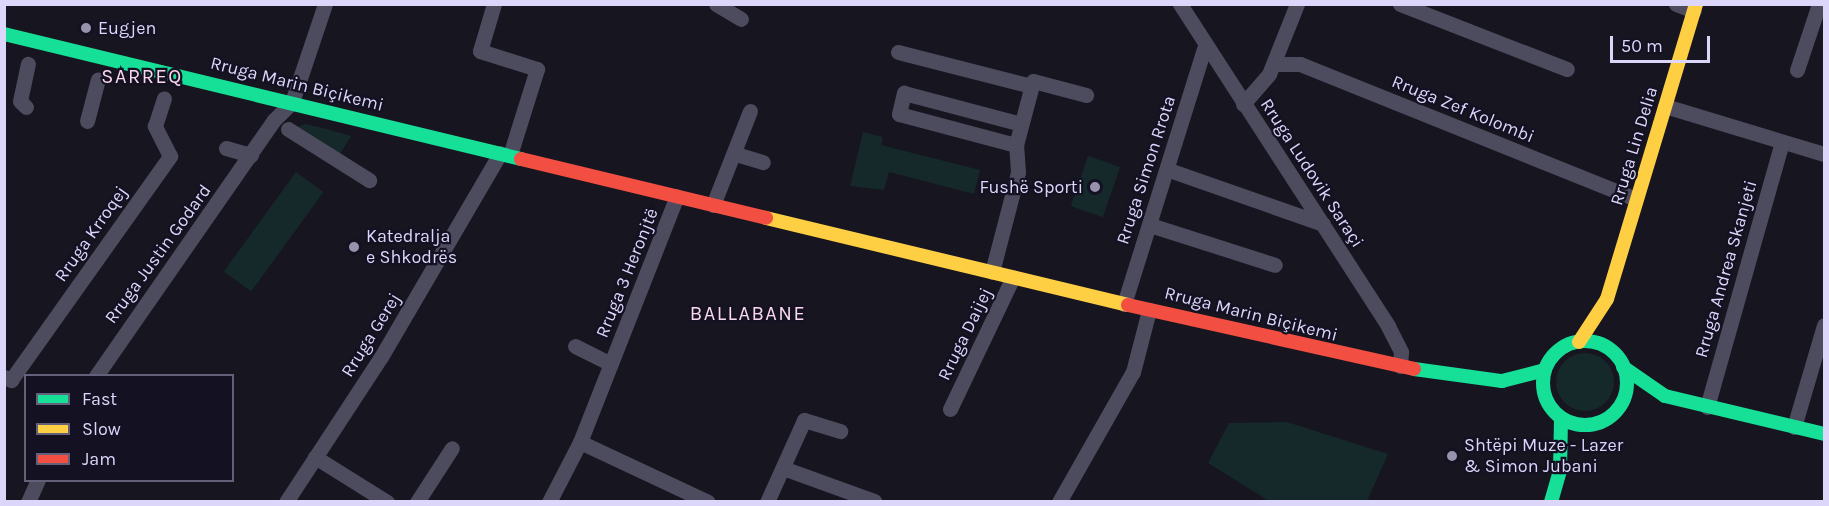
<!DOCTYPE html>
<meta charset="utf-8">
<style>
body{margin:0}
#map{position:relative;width:1829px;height:506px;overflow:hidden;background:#17151f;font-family:Karla,sans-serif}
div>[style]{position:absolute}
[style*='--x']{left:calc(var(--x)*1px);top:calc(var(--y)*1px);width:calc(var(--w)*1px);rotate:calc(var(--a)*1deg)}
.green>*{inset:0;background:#15292a;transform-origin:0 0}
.round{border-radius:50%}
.street>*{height:15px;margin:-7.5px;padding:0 7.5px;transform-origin:7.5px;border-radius:7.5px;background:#4d4b5e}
.fast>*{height:14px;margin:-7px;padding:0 7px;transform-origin:7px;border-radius:7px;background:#16e098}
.fast>.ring{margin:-7px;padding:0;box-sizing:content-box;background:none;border:14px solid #16e098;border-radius:50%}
.slow>*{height:14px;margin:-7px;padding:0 7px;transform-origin:7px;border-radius:7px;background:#ffcf43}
.jam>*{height:14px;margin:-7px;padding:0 7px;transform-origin:7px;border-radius:7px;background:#f24e42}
.dots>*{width:16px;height:16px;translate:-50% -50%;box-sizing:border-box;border:3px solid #141123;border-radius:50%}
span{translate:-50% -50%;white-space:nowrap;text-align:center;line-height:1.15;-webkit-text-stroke:4.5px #141123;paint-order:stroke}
.poi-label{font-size:18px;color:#dcd7fa}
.left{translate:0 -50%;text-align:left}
.right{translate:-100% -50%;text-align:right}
.street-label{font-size:18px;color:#dcd7fa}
.neighbourhood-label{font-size:20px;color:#fbd9ed;letter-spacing:1.5px}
.frame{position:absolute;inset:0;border:6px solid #dcd7fa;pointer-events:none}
.legend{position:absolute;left:24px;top:374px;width:210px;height:108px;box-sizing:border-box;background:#141123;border:2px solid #646079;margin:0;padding:8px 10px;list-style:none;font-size:18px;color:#dcd7fa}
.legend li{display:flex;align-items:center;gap:12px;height:30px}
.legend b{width:30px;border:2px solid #646079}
.scale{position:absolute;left:1610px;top:36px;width:100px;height:27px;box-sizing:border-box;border:3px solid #dcd7fa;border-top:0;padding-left:8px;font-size:18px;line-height:21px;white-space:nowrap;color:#dcd7fa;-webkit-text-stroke:4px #141123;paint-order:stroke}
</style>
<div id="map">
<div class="green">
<i style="clip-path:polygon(306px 124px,327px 129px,351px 136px,339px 156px,293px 128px)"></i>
<i style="clip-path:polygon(863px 132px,883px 137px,881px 145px,980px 170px,974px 194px,889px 172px,884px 190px,850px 186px)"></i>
<i style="left:1088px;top:156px;width:34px;height:53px;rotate:19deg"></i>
<i style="left:296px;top:172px;width:34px;height:123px;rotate:36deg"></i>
<i class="round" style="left:1556px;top:353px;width:58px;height:58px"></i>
<i style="clip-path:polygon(1287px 422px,1388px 454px,1367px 501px,1269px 501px,1208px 463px,1229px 423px)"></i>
</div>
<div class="street">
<i style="--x:494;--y:4;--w:49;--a:106.6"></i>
<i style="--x:480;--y:51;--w:60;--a:17.5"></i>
<i style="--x:537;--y:69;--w:90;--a:107.4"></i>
<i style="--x:716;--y:4;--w:29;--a:31"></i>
<i style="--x:1180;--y:4;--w:383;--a:57.1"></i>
<i style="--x:1388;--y:326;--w:29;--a:63"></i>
<i style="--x:1401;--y:352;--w:14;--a:94"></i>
<i style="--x:1400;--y:4;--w:179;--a:21.3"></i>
<i style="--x:1676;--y:4;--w:19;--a:21"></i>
<i style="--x:898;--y:52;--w:137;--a:14.3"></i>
<i style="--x:1274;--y:64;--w:26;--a:0"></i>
<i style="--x:1300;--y:64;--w:362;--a:21.9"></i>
<i style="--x:1797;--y:70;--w:70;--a:-71.6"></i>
<i style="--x:1243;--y:104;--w:40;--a:-49"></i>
<i style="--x:1269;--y:74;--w:75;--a:-68.2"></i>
<i style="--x:1665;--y:106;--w:166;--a:16.8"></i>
<i style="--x:26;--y:107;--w:8;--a:-135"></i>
<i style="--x:20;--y:101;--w:38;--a:-78"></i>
<i style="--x:87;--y:121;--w:43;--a:-75.3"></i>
<i style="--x:288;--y:129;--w:96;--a:32.2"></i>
<i style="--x:1016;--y:145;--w:121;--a:-165.2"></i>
<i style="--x:899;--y:114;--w:22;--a:-77"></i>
<i style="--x:904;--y:93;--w:121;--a:14.8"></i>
<i style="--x:226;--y:148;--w:26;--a:16"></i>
<i style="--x:736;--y:154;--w:28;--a:17"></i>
<i style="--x:1169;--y:170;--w:163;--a:19.3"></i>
<i style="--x:713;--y:205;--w:101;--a:-68.5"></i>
<i style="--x:1150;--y:225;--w:131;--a:17.7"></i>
<i style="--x:992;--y:272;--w:103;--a:-75.4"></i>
<i style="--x:1018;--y:172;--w:27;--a:-94"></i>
<i style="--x:1016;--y:145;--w:66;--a:-75.1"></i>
<i style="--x:1033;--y:81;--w:55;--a:14.8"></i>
<i style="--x:1124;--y:304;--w:267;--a:-72.6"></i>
<i style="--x:575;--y:346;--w:40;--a:26.6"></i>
<i style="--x:96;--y:376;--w:312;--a:-55.2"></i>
<i style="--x:274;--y:120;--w:25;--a:-45"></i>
<i style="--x:292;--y:102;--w:103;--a:-71.4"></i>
<i style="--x:4;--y:377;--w:8;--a:23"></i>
<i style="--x:11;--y:380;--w:275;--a:-54.6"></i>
<i style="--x:170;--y:156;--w:34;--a:-117"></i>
<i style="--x:155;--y:126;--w:29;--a:-72"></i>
<i style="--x:1707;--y:407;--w:275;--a:-74.2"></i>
<i style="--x:950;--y:409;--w:146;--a:-64.5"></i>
<i style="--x:1794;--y:427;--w:106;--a:-73.6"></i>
<i style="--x:580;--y:442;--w:141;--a:25.1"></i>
<i style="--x:315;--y:457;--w:85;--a:32"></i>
<i style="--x:783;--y:468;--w:97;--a:19.9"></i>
<i style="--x:28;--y:502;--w:24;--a:-66"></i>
<i style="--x:286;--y:502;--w:173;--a:-56.8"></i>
<i style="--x:381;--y:357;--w:236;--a:-59.7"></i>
<i style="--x:417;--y:502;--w:64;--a:-57.1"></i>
<i style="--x:549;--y:502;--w:68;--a:-62.7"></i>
<i style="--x:580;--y:442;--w:264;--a:-68.5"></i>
<i style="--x:767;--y:502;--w:90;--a:-65.7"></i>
<i style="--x:804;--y:420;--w:38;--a:17"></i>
<i style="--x:1059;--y:502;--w:150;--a:-60.4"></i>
<i style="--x:1133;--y:372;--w:64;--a:-75.5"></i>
</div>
<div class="fast">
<i style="--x:4;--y:34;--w:532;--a:13.59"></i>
<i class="ring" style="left:1543px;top:341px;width:70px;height:70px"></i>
<i style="--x:1623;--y:367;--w:51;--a:34.6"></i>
<i style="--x:1665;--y:396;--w:163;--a:13.4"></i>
<i style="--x:1414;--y:369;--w:89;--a:7.8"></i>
<i style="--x:1502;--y:381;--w:44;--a:-14.3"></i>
<i style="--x:1551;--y:502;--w:32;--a:-74"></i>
<i style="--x:1560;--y:471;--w:53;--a:-88.9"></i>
</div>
<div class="slow">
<i style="--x:766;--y:218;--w:372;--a:13.5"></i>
<i style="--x:1579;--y:342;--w:51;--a:-56.9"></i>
<i style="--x:1607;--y:299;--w:308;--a:-73.2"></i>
</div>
<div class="jam">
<i style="--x:521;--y:159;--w:252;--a:13.5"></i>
<i style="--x:1128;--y:305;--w:293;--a:12.6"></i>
</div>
<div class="dots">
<i style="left:86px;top:28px;background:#9793ad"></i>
<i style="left:1095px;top:187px;background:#9793ad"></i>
<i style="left:354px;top:247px;background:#9793ad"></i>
<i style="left:1452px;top:456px;background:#9793ad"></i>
</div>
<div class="poi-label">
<span class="left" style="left:98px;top:28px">Eugjen</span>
<span class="right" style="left:1083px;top:187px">Fushë Sporti</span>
<span class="left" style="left:366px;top:247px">Katedralja<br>e Shkodrës</span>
<span class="left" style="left:1464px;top:456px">Shtëpi Muze - Lazer<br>&amp; Simon Jubani</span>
</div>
<div class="street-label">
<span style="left:297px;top:84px;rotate:14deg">Rruga Marin Biçikemi</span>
<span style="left:1463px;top:109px;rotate:22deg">Rruga Zef Kolombi</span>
<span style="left:1634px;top:146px;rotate:-73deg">Rruga Lin Delia</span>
<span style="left:1146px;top:170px;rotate:-72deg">Rruga Simon Rrota</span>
<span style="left:1312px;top:173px;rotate:57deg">Rruga Ludovik Saraçi</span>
<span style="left:91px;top:234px;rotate:-55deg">Rruga Krroqej</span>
<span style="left:158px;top:254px;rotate:-54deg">Rruga Justin Godard</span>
<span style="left:1726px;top:269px;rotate:-74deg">Rruga Andrea Skanjeti</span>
<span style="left:627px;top:273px;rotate:-68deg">Rruga 3 Heronjtë</span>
<span style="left:1251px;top:314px;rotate:14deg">Rruga Marin Biçikemi</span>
<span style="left:965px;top:334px;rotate:-64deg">Rruga Daijej</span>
<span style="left:371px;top:335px;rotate:-58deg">Rruga Gerej</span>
</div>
<div class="neighbourhood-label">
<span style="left:142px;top:76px">SARREQ</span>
<span style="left:748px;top:313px">BALLABANE</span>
</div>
<div class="frame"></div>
<ul class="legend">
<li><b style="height:8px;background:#16e098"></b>Fast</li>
<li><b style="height:8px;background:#ffcf43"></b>Slow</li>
<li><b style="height:8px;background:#f24e42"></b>Jam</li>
</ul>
<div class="scale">50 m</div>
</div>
